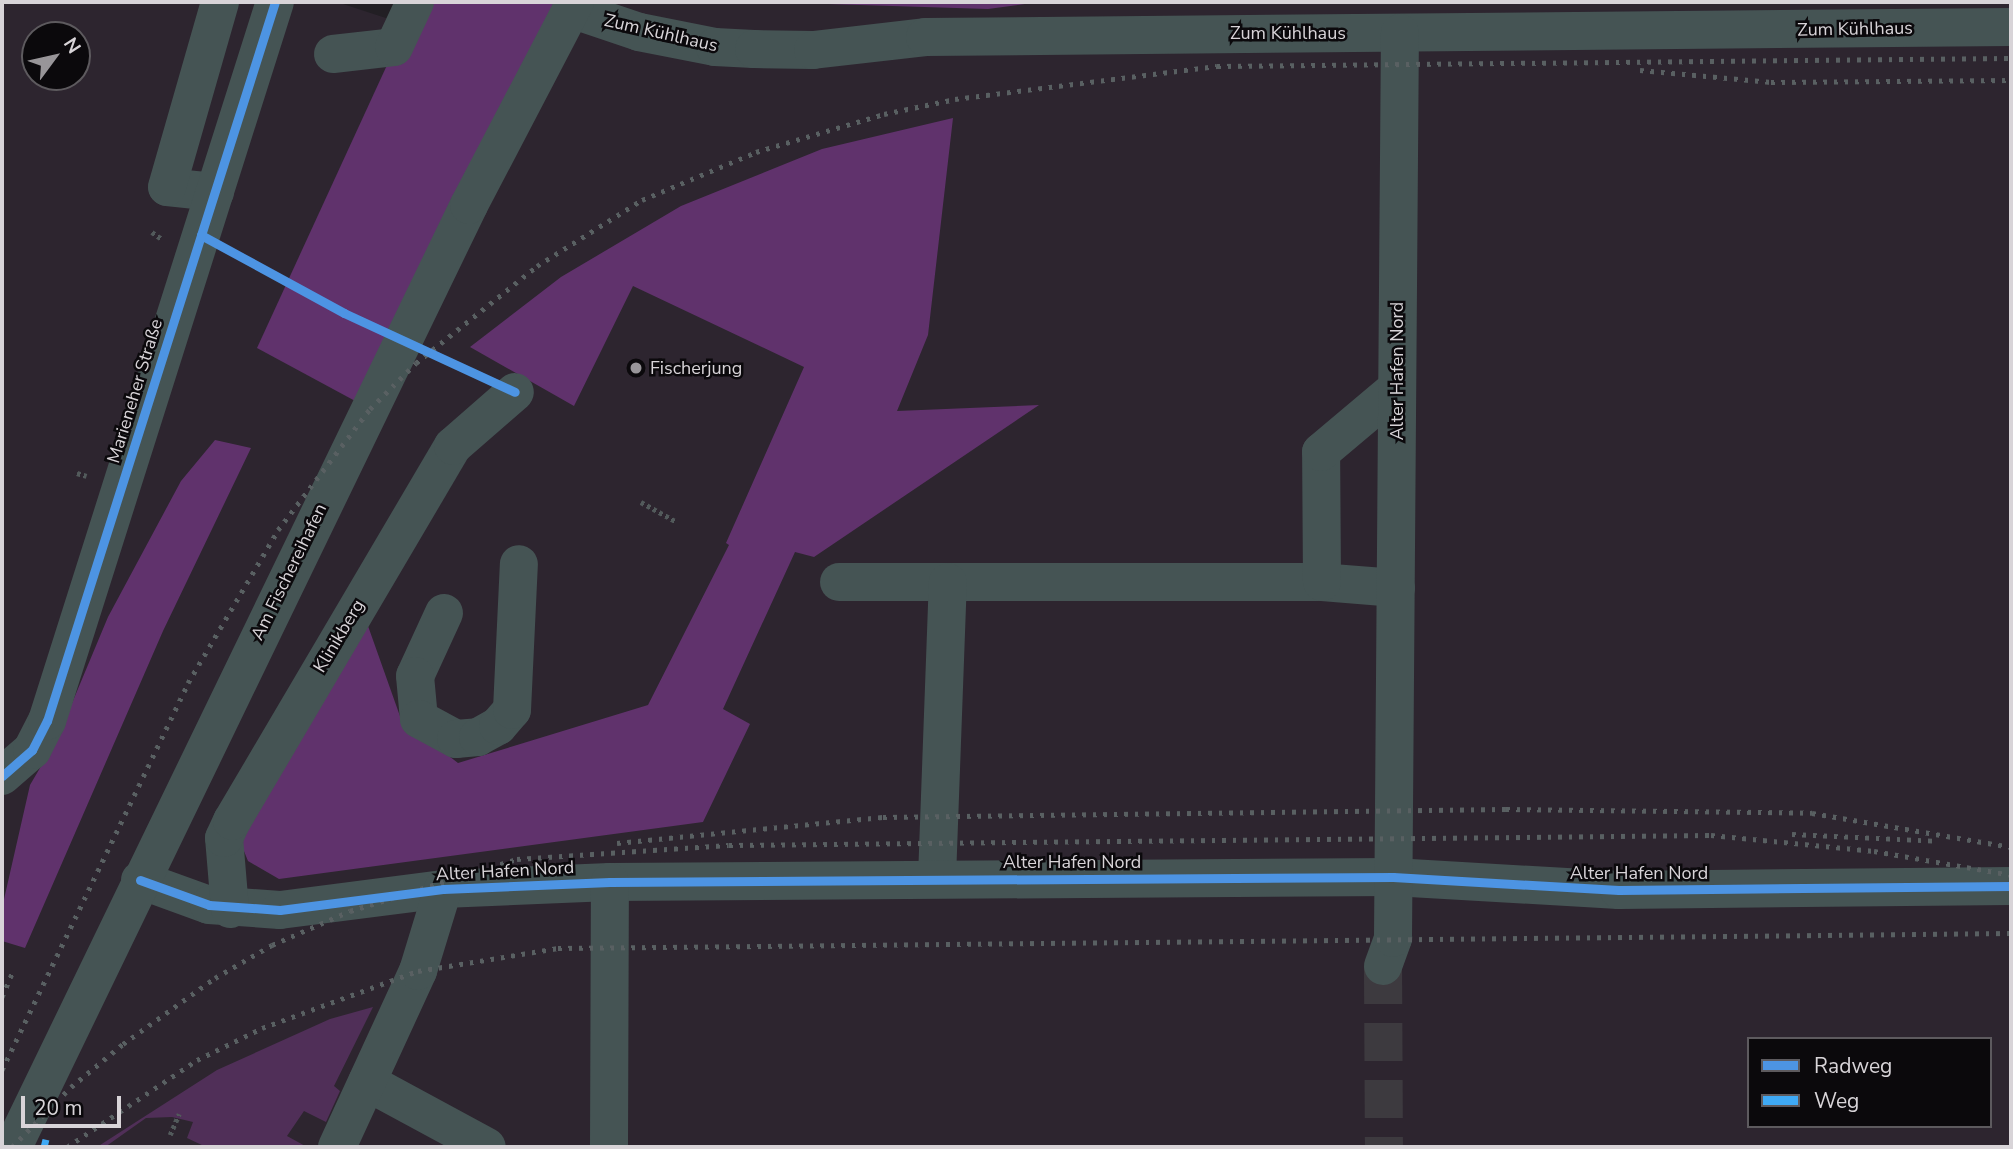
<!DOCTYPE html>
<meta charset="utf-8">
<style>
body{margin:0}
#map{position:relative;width:2013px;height:1149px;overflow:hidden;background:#221f24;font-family:"Nunito Sans",sans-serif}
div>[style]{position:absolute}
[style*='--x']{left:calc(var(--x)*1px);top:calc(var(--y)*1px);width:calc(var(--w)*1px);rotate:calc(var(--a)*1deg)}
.built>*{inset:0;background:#2d252f}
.green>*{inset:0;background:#502f58}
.forest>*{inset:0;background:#60326c}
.minor-tunnel>*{height:38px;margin-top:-19px;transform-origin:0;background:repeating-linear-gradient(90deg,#3d3a3f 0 38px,transparent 0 57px)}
.path>*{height:4.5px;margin-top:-2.25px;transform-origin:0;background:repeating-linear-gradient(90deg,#525a5b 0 3.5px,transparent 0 7px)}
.minor>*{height:38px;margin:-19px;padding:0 19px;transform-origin:19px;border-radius:19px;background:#455454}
.rail>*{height:5px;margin-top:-2.5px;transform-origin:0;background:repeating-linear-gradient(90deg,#596062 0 3.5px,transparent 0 10.5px)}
.quiet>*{height:7px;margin-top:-3.5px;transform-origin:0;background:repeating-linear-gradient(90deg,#3fa9f5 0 14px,transparent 0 21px)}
.cycleway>*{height:9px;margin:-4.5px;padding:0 4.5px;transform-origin:4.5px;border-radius:4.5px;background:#4d94e3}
.dots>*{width:19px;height:19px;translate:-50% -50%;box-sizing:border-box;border:4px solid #0b090c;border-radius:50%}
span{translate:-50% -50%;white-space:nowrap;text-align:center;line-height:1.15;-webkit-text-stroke:5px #0b090c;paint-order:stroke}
.street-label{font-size:18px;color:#d8d4d8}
.poi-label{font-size:18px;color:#d8d4d8}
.left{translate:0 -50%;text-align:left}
.frame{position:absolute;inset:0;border:4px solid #d8d4d8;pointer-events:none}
.legend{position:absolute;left:1747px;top:1037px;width:245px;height:91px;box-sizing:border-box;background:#0b090c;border:2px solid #5d5a5e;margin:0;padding:9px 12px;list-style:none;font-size:21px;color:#d8d4d8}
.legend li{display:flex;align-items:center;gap:14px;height:35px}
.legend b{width:35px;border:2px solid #5d5a5e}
.north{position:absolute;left:21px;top:21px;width:70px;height:70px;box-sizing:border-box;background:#0b090c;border:2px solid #5d5a5e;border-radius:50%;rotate:57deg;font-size:19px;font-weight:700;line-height:28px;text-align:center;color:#d8d4d8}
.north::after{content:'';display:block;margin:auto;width:24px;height:32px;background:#989599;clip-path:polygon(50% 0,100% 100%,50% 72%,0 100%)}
.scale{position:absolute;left:21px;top:1096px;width:100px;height:32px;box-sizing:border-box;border:4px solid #d8d4d8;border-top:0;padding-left:9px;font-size:21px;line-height:24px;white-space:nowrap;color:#d8d4d8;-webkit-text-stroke:5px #0b090c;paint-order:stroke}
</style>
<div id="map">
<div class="built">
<i style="clip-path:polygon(evenodd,2px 2px,337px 2px,404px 24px,575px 2px,2011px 2px,2011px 1147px,2px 1147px,2px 2px,35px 35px,77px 35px,77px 77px,35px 77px,35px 35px,2px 2px,1749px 1039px,1990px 1039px,1990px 1126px,1749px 1126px,1749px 1039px)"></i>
</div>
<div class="green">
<i style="clip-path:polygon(373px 1007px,334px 1086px,340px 1091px,326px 1122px,304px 1111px,287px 1136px,307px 1147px,206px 1147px,187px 1138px,193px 1122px,172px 1117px,146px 1118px,105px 1147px,97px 1147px,217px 1070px,330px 1019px)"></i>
</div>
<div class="forest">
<i style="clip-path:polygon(416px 2px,575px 2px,370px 409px,257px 348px)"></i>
<i style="clip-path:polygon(764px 2px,1039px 2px,988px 9px)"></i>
<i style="clip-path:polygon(953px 118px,928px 335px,897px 411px,1039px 405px,814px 557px,795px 552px,723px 709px,750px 724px,703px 822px,279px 879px,248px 861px,239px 839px,362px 609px,401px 719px,458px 763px,648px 705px,729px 545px,726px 543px,804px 367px,633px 286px,574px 406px,470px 347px,561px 277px,681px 206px,822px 149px)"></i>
<i style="clip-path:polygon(215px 440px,251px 448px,163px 631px,25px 948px,2px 941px,2px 908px,30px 785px,57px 739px,108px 617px,181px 481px)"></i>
</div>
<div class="minor-tunnel">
<i style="--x:1383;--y:966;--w:181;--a:89.7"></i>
</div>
<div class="path">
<i style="--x:152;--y:232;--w:12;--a:35"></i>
<i style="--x:77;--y:473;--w:10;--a:17"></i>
<i style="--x:641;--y:502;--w:41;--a:29.1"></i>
<i style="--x:170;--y:1135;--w:23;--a:-67"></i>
<i style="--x:138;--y:1147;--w:5;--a:0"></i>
</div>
<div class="minor">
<i style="--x:571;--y:9;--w:72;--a:18.7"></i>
<i style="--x:639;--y:32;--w:77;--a:11.2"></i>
<i style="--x:715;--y:47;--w:39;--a:3"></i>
<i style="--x:754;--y:49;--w:59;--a:1"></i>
<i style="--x:813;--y:50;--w:113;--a:-6.6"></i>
<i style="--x:925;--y:37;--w:1086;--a:-0.53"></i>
<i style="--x:333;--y:54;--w:61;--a:-6.5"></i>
<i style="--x:394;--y:47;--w:50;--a:-65"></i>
<i style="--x:215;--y:192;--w:48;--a:-174.1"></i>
<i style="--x:167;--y:187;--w:192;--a:-74"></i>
<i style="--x:839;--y:582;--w:483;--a:0"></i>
<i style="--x:1396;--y:588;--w:74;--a:-175.4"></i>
<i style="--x:1322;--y:582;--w:130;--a:-90.4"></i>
<i style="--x:1321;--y:452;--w:99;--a:-40.1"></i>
<i style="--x:444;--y:613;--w:69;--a:114.7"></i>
<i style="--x:415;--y:676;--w:43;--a:84.7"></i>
<i style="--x:419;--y:719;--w:42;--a:28.4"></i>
<i style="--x:456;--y:739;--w:22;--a:-5"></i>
<i style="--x:478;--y:737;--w:23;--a:-29"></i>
<i style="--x:498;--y:726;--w:21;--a:-49"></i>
<i style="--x:512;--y:710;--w:146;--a:-87.3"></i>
<i style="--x:2;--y:776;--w:40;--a:-41"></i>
<i style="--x:32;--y:750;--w:33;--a:-63"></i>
<i style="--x:47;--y:721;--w:754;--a:-72.41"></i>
<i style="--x:937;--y:878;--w:296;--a:-87.9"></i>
<i style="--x:140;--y:880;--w:73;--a:19.9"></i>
<i style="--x:209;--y:905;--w:71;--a:4"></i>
<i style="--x:280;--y:910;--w:164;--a:-7.3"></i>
<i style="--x:443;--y:889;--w:167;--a:-2.4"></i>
<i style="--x:610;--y:882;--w:783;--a:-0.37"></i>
<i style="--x:1393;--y:877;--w:226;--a:3.3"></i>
<i style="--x:1619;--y:890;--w:392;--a:-0.6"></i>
<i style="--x:230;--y:909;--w:71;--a:-94.8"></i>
<i style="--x:224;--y:838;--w:19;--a:-65"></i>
<i style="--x:232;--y:821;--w:435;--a:-59.5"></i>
<i style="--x:453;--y:446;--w:82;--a:-41.1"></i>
<i style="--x:1383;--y:966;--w:30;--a:-70"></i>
<i style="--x:1393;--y:938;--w:905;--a:-89.56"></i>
<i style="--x:367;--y:1082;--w:136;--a:28.4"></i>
<i style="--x:13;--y:1147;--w:1047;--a:-64.17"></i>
<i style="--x:469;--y:205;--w:229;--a:-62.4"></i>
<i style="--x:337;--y:1147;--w:194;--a:-65.3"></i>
<i style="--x:418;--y:971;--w:86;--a:-73"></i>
<i style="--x:609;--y:1147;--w:265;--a:-89.8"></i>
</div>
<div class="rail">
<i style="--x:1640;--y:70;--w:132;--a:5.2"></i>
<i style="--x:1771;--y:82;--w:240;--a:-0.5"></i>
<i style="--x:1792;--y:834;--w:146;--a:2.7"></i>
<i style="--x:617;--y:843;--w:267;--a:-5.6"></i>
<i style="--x:883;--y:817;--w:623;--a:-0.74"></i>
<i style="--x:1506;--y:809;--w:306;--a:0.7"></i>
<i style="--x:1812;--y:813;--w:202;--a:9.7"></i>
<i style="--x:2;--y:997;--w:30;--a:-67"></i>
<i style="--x:2;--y:1070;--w:429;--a:-64.3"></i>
<i style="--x:188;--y:683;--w:178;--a:-59.5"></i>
<i style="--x:278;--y:530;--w:152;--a:-52.8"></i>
<i style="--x:370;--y:409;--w:65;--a:-45"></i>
<i style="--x:416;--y:363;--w:155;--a:-38.7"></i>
<i style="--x:537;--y:266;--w:124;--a:-32.2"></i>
<i style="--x:642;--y:200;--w:124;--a:-22.8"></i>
<i style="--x:756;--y:152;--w:134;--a:-16.5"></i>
<i style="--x:884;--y:114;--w:73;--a:-11.9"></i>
<i style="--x:955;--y:99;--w:264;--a:-7.2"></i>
<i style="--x:1217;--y:66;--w:794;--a:-0.58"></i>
<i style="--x:12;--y:1147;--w:84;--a:-45.5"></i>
<i style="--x:71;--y:1087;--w:67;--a:-39.6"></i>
<i style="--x:123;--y:1044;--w:113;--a:-35.7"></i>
<i style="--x:215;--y:978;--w:66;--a:-30.1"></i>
<i style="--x:272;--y:945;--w:85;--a:-23.6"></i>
<i style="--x:350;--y:911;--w:175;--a:-17.3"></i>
<i style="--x:517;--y:859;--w:212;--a:-3.8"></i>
<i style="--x:729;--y:845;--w:982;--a:-0.58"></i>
<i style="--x:1711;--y:835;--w:164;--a:5.6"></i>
<i style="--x:1874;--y:851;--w:139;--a:9.9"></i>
<i style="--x:67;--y:1147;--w:156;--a:-33.8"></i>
<i style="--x:197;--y:1060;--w:72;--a:-26.2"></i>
<i style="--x:262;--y:1028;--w:166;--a:-20.1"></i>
<i style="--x:418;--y:971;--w:142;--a:-9.3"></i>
<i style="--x:558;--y:948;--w:1453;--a:-0.59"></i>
</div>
<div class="quiet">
<i style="--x:44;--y:1147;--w:8;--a:-76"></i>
</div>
<div class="cycleway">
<i style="--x:201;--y:235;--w:163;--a:28.6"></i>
<i style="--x:344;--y:313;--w:188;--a:24.8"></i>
<i style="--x:2;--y:776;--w:40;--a:-41"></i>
<i style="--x:32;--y:750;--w:33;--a:-63"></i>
<i style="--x:47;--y:721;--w:754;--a:-72.41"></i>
<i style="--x:140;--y:880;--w:73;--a:19.9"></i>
<i style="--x:209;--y:905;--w:71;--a:4"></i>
<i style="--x:280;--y:910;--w:164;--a:-7.3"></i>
<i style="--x:443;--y:889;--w:167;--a:-2.4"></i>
<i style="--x:610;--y:882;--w:783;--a:-0.37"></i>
<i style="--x:1393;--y:877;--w:226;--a:3.3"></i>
<i style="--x:1619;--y:890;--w:392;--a:-0.6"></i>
</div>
<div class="dots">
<i style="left:636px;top:368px;background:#989599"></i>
</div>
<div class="street-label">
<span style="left:1855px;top:29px;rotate:-1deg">Zum Kühlhaus</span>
<span style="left:661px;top:33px;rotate:13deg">Zum Kühlhaus</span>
<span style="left:1288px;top:33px">Zum Kühlhaus</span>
<span style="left:1397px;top:371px;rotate:-90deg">Alter Hafen Nord</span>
<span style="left:135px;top:391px;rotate:-73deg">Marieneher Straße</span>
<span style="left:289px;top:572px;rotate:-64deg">Am Fischereihafen</span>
<span style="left:339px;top:636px;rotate:-59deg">Klinikberg</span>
<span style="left:1072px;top:862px">Alter Hafen Nord</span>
<span style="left:505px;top:871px;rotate:-3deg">Alter Hafen Nord</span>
<span style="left:1639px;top:873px">Alter Hafen Nord</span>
</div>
<div class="poi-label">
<span class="left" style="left:650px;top:368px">Fischerjung</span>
</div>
<div class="frame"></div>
<ul class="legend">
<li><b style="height:9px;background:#4d94e3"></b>Radweg</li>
<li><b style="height:9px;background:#3fa9f5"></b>Weg</li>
</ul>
<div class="north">N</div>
<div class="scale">20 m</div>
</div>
